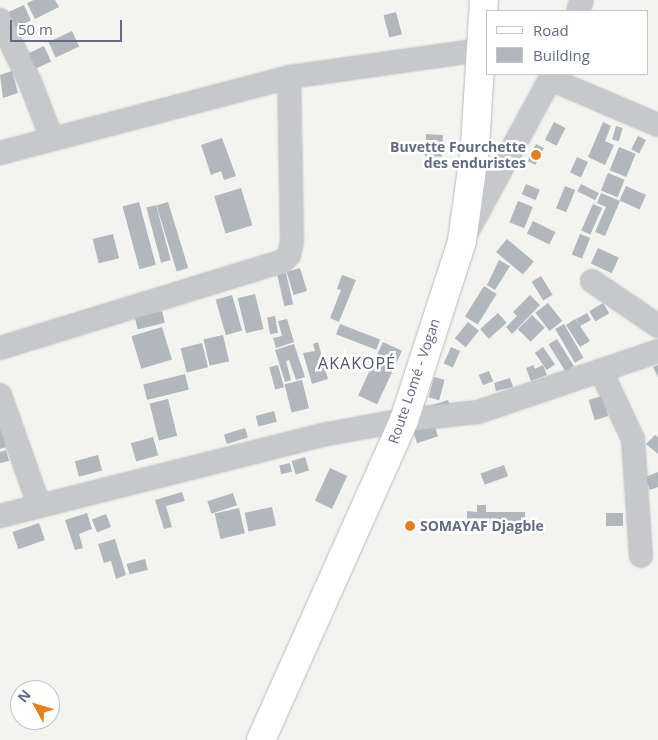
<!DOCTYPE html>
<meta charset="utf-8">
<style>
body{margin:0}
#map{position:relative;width:658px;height:740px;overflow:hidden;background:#f3f4ef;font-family:"Open Sans",sans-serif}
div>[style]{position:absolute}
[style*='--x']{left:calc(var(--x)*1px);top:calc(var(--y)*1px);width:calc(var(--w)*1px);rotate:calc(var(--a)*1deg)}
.building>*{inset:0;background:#b2b6bd;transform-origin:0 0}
.roads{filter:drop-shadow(0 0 1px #b8babf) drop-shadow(0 0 1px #b8babf)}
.minor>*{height:22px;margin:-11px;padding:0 11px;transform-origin:11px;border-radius:11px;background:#c6c8cc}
.major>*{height:28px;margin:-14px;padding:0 14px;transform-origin:14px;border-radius:14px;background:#fff}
.dots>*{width:14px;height:14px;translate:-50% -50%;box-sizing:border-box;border:2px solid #fff;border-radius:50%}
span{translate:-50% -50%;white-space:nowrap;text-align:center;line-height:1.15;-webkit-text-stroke:5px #fff;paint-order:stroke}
.poi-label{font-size:14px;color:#626b81;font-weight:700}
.right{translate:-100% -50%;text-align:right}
.left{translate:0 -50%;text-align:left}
.street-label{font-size:14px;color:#626b81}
.quarter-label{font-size:16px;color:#505766;letter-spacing:1px}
.legend{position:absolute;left:486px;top:10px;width:162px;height:65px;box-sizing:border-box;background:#fff;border:1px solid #c0c4cd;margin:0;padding:6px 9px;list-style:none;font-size:15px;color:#626b81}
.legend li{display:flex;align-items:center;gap:10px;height:25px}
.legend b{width:25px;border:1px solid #c0c4cd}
.north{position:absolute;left:10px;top:680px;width:50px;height:50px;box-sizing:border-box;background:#fff;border:1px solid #c0c4cd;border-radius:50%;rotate:309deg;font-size:14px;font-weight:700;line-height:20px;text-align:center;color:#626b81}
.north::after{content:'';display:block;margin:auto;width:18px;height:22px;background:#e7801c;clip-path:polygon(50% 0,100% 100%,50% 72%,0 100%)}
.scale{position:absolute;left:10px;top:20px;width:112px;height:22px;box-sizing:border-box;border:2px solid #626b81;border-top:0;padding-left:6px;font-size:15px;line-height:18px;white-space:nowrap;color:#626b81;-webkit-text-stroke:4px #fff;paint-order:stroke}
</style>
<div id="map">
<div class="building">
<i style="clip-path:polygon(34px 0,55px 0,59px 7px,35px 19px,27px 3px)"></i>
<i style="left:24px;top:5px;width:17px;height:25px;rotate:66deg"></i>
<i style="left:396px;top:12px;width:23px;height:13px;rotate:75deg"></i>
<i style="left:72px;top:31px;width:17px;height:26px;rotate:65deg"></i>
<i style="left:44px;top:46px;width:17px;height:23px;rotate:65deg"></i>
<i style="clip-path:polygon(12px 71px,18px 93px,3px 98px,0 75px)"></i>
<i style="left:554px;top:122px;width:13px;height:20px;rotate:27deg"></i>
<i style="clip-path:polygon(603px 122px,611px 126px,605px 141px,614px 145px,605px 165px,588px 157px)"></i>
<i style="left:616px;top:126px;width:7px;height:14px;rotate:16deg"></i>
<i style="left:426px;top:134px;width:17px;height:22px;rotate:3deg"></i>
<i style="left:638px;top:136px;width:9px;height:15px;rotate:27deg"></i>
<i style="clip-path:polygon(222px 138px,236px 176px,224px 180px,221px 171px,211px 175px,201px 145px)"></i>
<i style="left:536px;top:144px;width:9px;height:19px;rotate:27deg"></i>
<i style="left:619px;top:147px;width:18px;height:25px;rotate:22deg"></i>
<i style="left:577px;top:157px;width:12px;height:17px;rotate:24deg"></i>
<i style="left:608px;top:173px;width:18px;height:19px;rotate:22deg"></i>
<i style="left:526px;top:184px;width:15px;height:11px;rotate:23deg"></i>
<i style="left:581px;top:184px;width:20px;height:8px;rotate:27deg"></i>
<i style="left:565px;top:186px;width:11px;height:24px;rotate:22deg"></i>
<i style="left:626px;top:186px;width:22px;height:16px;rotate:24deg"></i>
<i style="left:241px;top:188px;width:39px;height:28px;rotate:73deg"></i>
<i style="clip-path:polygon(601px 193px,620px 201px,605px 236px,595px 232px,606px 207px,597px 203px)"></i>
<i style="left:518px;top:201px;width:16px;height:23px;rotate:22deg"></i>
<i style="left:139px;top:202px;width:65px;height:17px;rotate:75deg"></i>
<i style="left:168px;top:202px;width:69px;height:12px;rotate:73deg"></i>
<i style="left:593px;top:204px;width:10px;height:29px;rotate:24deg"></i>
<i style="left:156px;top:205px;width:57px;height:10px;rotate:75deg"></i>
<i style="left:533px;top:221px;width:25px;height:14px;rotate:26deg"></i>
<i style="left:113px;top:234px;width:25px;height:21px;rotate:76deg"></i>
<i style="left:580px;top:234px;width:11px;height:22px;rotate:22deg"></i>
<i style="left:507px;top:239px;width:35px;height:17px;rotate:40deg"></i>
<i style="left:598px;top:248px;width:23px;height:17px;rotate:25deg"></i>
<i style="clip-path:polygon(499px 260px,510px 266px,495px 290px,487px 285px)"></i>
<i style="left:300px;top:268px;width:24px;height:14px;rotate:73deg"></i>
<i style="left:286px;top:273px;width:32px;height:9px;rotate:77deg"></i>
<i style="clip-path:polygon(342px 275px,356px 280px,339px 322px,330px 318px,341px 290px,337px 289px)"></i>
<i style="left:541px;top:276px;width:22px;height:11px;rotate:58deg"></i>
<i style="left:484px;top:286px;width:15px;height:36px;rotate:32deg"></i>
<i style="left:255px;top:294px;width:36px;height:18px;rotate:76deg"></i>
<i style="left:232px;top:295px;width:37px;height:17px;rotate:74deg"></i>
<i style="clip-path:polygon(530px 295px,540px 305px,512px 334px,506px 327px,517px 316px,513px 312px)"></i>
<i style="left:548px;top:303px;width:23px;height:16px;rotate:52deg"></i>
<i style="left:603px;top:303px;width:12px;height:16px;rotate:59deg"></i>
<i style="left:162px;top:311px;width:12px;height:28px;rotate:76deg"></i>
<i style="left:498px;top:313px;width:13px;height:24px;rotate:48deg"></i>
<i style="clip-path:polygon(587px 313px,591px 320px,580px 326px,590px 341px,580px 347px,566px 325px,575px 319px,579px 324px,576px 319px)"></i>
<i style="left:532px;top:315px;width:18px;height:20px;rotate:45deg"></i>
<i style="left:275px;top:316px;width:17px;height:8px;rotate:80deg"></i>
<i style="clip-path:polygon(287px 319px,294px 342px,276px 348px,273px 338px,282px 336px,278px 321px)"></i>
<i style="left:468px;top:322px;width:14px;height:21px;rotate:39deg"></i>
<i style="left:340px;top:324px;width:43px;height:11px;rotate:21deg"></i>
<i style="left:564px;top:324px;width:39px;height:10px;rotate:60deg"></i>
<i style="left:162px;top:327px;width:34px;height:32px;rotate:73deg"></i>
<i style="left:223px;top:335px;width:27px;height:20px;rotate:77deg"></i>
<i style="left:557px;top:339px;width:32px;height:10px;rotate:58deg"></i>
<i style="clip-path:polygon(318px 342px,328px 379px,312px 384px,303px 353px,315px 351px,313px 344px)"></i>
<i style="left:383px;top:342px;width:21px;height:59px;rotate:25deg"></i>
<i style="left:202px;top:343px;width:25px;height:22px;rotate:76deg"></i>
<i style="clip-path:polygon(294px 344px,305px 377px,296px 380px,289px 360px,286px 361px,291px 380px,285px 382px,275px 350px)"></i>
<i style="left:451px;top:347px;width:10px;height:18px;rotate:24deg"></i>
<i style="left:543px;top:347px;width:21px;height:10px;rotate:55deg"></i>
<i style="left:278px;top:365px;width:23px;height:9px;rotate:75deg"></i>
<i style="clip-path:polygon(533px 365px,535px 369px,543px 365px,547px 375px,531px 381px,526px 368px)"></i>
<i style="clip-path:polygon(658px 365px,658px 377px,653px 367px)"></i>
<i style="left:489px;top:371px;width:11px;height:11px;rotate:68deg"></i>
<i style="left:185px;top:374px;width:16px;height:43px;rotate:76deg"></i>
<i style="left:434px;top:377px;width:11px;height:21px;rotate:15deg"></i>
<i style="clip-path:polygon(510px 378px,513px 387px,496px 391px,494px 383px)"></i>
<i style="left:302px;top:380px;width:29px;height:18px;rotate:76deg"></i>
<i style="left:602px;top:396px;width:21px;height:14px;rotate:73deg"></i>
<i style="left:168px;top:399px;width:38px;height:19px;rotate:76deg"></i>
<i style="clip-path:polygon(448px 400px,451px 410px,430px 406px)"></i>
<i style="left:274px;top:411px;width:11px;height:19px;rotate:75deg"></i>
<i style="left:434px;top:424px;width:13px;height:22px;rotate:72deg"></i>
<i style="clip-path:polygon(1px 426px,6px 447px,0 449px,0 427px)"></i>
<i style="left:245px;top:428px;width:10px;height:22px;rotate:73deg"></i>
<i style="clip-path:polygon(655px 435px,658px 437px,658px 454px,646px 444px)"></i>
<i style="left:153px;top:437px;width:19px;height:23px;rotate:74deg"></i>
<i style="clip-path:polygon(6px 450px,9px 461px,0 463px,0 452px)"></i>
<i style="left:98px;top:455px;width:16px;height:24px;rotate:75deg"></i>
<i style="left:305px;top:457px;width:14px;height:14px;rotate:73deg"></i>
<i style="left:290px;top:463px;width:9px;height:11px;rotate:77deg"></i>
<i style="left:504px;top:465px;width:12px;height:25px;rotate:70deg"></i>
<i style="left:330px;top:468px;width:19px;height:36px;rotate:25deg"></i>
<i style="clip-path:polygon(658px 472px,658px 487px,650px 490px,645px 477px)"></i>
<i style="clip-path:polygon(182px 492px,185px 501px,166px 506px,172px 527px,164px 529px,155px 500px)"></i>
<i style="left:233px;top:493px;width:13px;height:27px;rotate:72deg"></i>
<i style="clip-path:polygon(477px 505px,486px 505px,486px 512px,525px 512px,525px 524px,467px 524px,467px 511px,477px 512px)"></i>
<i style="left:272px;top:507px;width:19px;height:28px;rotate:78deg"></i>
<i style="left:239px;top:508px;width:26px;height:25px;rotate:77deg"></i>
<i style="clip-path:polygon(87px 513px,92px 529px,79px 534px,83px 548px,75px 550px,65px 520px)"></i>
<i style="left:606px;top:513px;width:17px;height:13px"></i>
<i style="left:106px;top:514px;width:14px;height:15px;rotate:69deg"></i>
<i style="left:39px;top:523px;width:18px;height:28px;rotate:71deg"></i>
<i style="clip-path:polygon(115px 539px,126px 575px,116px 579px,111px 561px,104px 563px,98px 544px)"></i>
<i style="left:145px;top:559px;width:11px;height:19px;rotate:75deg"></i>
</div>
<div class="roads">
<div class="minor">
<i style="--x:578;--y:11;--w:12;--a:-70"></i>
<i style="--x:0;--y:20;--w:69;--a:64.2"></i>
<i style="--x:30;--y:82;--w:61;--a:68.9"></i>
<i style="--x:550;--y:79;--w:117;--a:23.1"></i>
<i style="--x:0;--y:153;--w:299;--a:-14.7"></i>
<i style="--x:289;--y:77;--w:194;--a:-8"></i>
<i style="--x:466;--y:234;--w:182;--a:-61.5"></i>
<i style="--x:592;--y:281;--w:80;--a:34.3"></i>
<i style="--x:0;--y:348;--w:296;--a:-17.1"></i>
<i style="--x:283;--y:261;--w:8;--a:-45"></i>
<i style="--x:289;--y:255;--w:13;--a:-77"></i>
<i style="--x:292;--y:242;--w:165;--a:-91"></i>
<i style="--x:601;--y:371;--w:75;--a:64.8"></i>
<i style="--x:633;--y:439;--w:117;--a:86.1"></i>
<i style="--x:0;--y:395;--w:117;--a:70.5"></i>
<i style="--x:0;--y:516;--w:337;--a:-14.1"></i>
<i style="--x:327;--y:434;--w:78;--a:-10.3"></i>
<i style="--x:404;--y:420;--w:74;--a:-6.2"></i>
<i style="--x:478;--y:412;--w:190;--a:-18.7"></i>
</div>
<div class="major">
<i style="--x:261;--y:740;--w:350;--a:-65.9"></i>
<i style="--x:404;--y:420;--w:188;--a:-72"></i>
<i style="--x:462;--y:241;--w:95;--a:-82.1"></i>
<i style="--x:475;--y:147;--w:147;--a:-86.5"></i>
</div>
</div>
<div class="dots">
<i style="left:536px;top:155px;background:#e7801c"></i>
<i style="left:410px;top:526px;background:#e7801c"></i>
</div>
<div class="poi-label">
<span class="right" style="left:526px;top:155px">Buvette Fourchette<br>des enduristes</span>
<span class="left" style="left:420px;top:526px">SOMAYAF Djagble</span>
</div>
<div class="street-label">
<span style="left:414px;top:381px;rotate:-71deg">Route Lomé - Vogan</span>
</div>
<div class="quarter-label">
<span style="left:357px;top:363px">AKAKOPÉ</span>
</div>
<ul class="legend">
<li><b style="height:6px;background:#fff"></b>Road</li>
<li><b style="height:14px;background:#b2b6bd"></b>Building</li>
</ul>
<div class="north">N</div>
<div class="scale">50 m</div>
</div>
